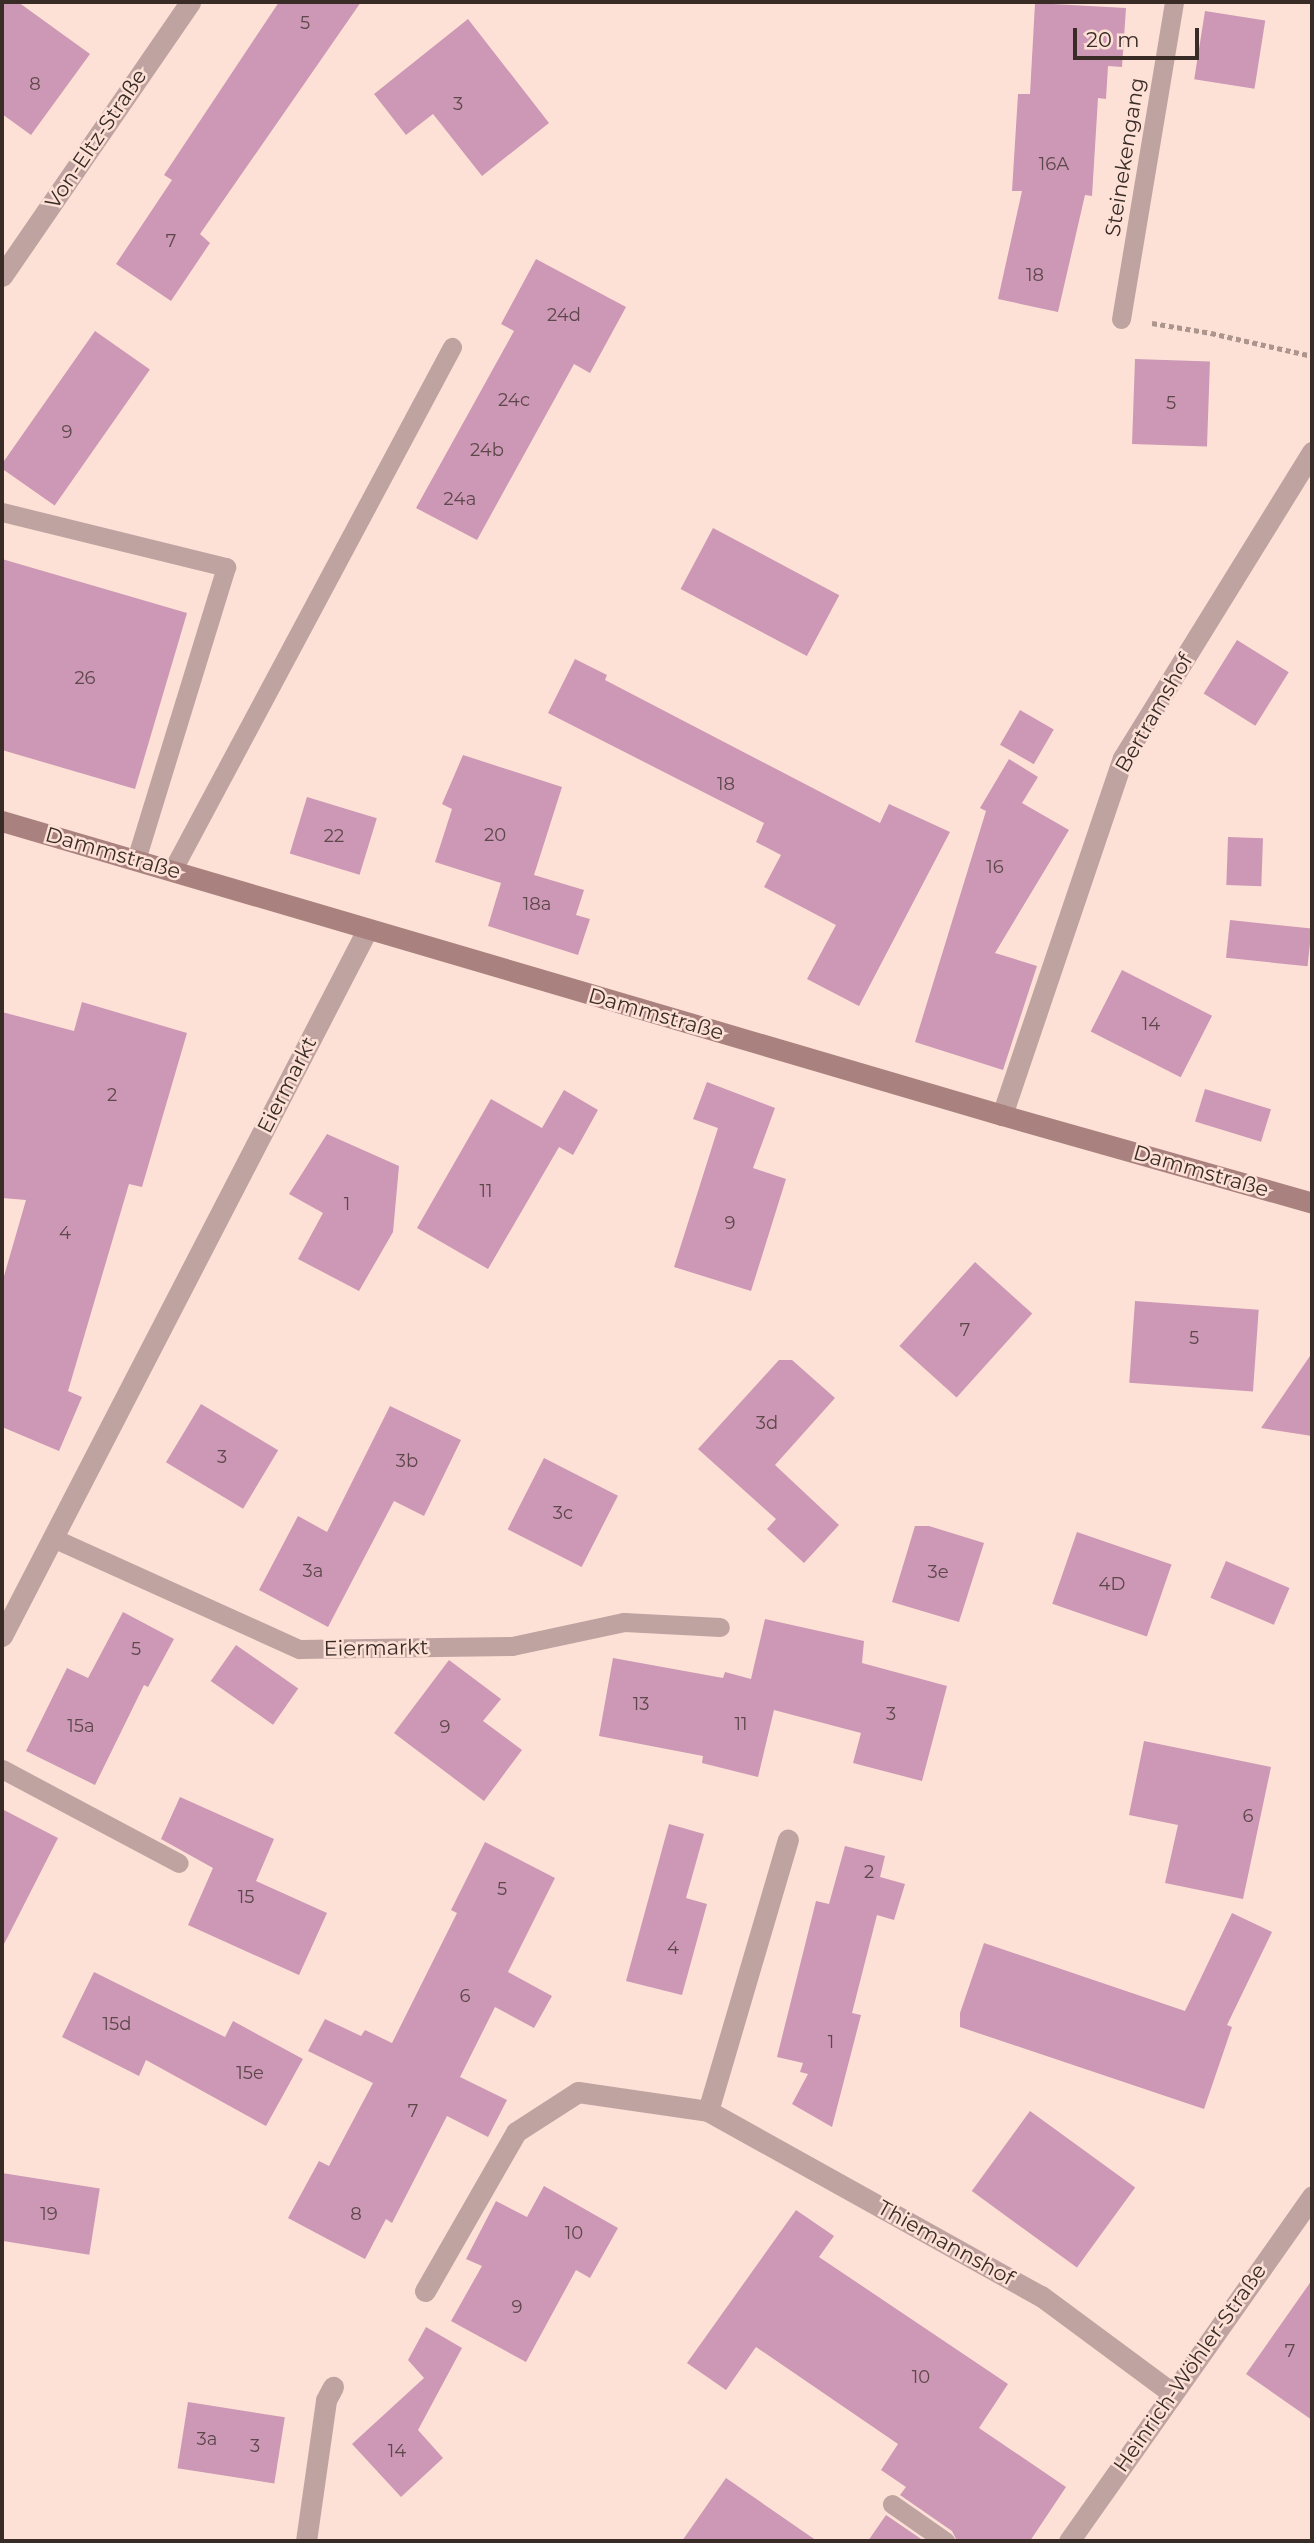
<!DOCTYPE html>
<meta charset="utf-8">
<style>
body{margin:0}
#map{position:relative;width:1314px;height:2543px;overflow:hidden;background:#fde1d6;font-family:Montserrat,sans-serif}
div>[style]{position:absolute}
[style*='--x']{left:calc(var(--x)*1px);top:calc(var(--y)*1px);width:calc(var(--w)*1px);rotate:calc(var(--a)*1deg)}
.building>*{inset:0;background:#cc98b5;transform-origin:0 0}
.path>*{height:4.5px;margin-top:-2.25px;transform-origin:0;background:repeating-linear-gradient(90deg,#ab958d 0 5px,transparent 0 8.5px)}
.lane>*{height:19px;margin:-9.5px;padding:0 9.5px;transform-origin:9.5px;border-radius:9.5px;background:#bfa3a1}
.street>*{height:21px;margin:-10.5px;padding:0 10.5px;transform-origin:10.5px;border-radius:10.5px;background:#bfa3a1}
.secondary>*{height:21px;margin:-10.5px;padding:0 10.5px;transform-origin:10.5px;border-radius:10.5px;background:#a9817e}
span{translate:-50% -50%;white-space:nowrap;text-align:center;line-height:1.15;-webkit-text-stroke:5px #fde1d6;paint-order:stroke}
.number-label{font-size:18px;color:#5e474a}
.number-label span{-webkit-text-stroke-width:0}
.street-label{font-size:21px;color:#392c27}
.frame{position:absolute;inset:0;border:4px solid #392c27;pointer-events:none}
.scale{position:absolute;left:1073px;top:28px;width:126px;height:32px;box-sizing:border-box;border:4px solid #392c27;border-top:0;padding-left:9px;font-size:21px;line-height:24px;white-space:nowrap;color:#392c27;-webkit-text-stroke:5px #fde1d6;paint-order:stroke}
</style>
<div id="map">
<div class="building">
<i style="clip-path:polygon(2px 2px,18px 2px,90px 54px,31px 135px,2px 114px)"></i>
<i style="clip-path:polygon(279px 2px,361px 2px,200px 234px,210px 243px,171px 301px,116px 264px,172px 180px,164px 175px)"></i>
<i style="clip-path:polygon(1035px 3px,1126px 8px,1122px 67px,1108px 66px,1106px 99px,1098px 98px,1092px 196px,1085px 195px,1058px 312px,998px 299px,1022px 191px,1012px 191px,1018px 94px,1030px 94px)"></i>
<i style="left:1205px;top:11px;width:61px;height:69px;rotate:9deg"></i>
<i style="clip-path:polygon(468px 19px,549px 123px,482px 176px,433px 114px,406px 135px,374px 94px)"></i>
<i style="clip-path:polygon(536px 259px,626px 307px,590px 373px,574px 364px,477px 540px,416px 508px,514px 331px,501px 324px)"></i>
<i style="left:95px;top:331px;width:67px;height:166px;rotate:35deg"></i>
<i style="left:1135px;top:359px;width:75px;height:85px;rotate:2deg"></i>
<i style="left:713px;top:528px;width:143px;height:69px;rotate:28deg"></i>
<i style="clip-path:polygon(2px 559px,187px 613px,135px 789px,2px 750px)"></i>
<i style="left:1237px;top:640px;width:61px;height:63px;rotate:32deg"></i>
<i style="clip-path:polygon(575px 659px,607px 675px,605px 680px,880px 823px,889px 804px,950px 832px,859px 1006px,807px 979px,836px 925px,764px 887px,781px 855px,756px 842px,764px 823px,548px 713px)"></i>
<i style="left:1020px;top:710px;width:39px;height:40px;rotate:30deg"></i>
<i style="clip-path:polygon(463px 755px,562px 787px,534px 875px,584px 890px,576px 915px,590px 919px,578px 955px,488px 926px,501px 883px,435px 862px,452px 809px,442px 804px)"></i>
<i style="clip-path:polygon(1009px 759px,1038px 777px,1022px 803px,1069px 830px,995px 953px,1037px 966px,1003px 1070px,915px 1042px,986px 811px,980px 808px)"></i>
<i style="left:307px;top:797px;width:73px;height:59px;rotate:17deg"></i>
<i style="left:1228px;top:837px;width:35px;height:48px;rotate:2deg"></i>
<i style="left:1230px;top:920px;width:82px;height:38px;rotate:6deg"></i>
<i style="left:1122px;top:970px;width:101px;height:69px;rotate:27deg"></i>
<i style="clip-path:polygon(82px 1002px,187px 1033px,142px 1187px,129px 1184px,68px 1391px,82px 1397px,59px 1451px,2px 1427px,2px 1283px,26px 1200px,2px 1198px,2px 1012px,74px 1031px)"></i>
<i style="clip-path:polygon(707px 1082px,775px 1108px,753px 1168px,786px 1179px,751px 1291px,674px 1267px,718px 1128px,693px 1119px)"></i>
<i style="left:1205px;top:1089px;width:69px;height:34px;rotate:17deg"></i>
<i style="clip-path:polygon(564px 1090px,598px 1110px,573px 1155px,559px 1147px,488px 1269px,417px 1228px,491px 1099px,542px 1128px)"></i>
<i style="clip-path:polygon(327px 1134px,399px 1166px,393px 1232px,359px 1291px,298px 1259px,323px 1213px,289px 1194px)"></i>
<i style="left:975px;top:1262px;width:77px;height:113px;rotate:42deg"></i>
<i style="left:1135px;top:1301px;width:124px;height:82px;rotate:4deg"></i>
<i style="clip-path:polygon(1312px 1353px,1312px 1436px,1261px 1428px)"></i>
<i style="clip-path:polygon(779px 1360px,792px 1360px,835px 1398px,775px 1465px,839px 1525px,804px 1563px,767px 1529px,776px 1519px,698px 1449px)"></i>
<i style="left:201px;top:1404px;width:90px;height:68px;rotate:31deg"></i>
<i style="clip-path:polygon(390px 1406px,461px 1440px,424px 1516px,394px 1501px,328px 1627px,259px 1590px,298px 1516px,327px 1532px)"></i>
<i style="left:544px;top:1458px;width:83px;height:80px;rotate:27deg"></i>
<i style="clip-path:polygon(915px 1526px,929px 1526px,984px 1543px,959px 1622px,892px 1602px)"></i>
<i style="left:1077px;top:1532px;width:100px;height:76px;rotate:19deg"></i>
<i style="left:1226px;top:1561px;width:69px;height:40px;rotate:23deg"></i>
<i style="clip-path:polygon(123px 1612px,174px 1639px,148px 1687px,144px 1685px,95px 1785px,26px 1751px,67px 1668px,88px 1678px)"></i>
<i style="clip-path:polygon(765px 1619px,864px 1641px,862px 1663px,947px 1686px,922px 1781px,853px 1763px,861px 1733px,774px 1710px,758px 1777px,702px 1763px,703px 1756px,599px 1736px,613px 1658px,723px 1678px,725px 1672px,751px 1679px)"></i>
<i style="left:236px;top:1645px;width:76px;height:44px;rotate:35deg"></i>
<i style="clip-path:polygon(449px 1660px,501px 1699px,483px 1721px,522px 1750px,484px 1801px,394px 1733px)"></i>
<i style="clip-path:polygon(1144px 1741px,1271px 1767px,1243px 1899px,1165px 1883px,1178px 1825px,1129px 1815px)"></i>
<i style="clip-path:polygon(180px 1797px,274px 1839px,256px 1881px,327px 1913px,299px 1975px,188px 1925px,213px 1868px,161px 1839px)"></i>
<i style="clip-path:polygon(2px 1809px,58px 1838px,2px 1948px)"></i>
<i style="clip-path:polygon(669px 1824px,704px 1834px,686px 1898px,707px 1904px,682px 1995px,626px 1981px)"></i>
<i style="clip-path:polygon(485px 1842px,555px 1878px,508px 1972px,552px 1996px,534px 2028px,495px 2007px,460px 2077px,507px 2100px,488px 2137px,447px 2116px,392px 2223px,386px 2219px,365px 2259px,288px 2218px,319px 2161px,329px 2166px,373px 2083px,308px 2051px,325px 2019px,361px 2036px,365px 2030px,392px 2043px,457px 1913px,451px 1910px)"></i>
<i style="clip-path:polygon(845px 1846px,885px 1856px,880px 1877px,905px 1884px,894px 1920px,877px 1915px,852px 2013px,861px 2015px,832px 2127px,792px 2104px,808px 2074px,800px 2072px,803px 2063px,777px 2057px,816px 1901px,829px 1904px)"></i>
<i style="clip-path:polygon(1232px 1913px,1272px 1932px,1227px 2025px,1232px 2027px,1204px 2109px,960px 2027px,960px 2013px,984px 1943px,1185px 2011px)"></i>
<i style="clip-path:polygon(94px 1972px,225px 2037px,233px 2021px,303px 2059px,266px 2126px,146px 2060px,139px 2076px,62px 2037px)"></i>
<i style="left:1030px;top:2111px;width:130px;height:99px;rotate:36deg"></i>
<i style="left:2px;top:2173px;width:99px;height:67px;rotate:9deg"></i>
<i style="clip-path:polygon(544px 2186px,618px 2228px,590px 2278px,576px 2270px,526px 2362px,451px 2321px,482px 2266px,466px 2259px,496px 2201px,527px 2217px)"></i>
<i style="clip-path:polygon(796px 2210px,834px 2236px,819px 2257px,1008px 2384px,979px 2428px,1066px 2487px,1030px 2541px,957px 2541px,952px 2531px,900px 2495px,906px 2487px,881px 2470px,898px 2444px,756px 2347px,726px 2390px,687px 2363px)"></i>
<i style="clip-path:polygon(1312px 2280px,1312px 2420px,1246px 2374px)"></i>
<i style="clip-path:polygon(426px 2327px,462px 2348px,418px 2430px,443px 2458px,401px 2497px,352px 2444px,424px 2378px,408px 2360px)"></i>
<i style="left:188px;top:2402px;width:98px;height:67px;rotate:9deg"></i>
<i style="clip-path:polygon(726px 2478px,817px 2541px,682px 2541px)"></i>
<i style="clip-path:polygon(886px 2515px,924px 2541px,868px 2541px)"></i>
</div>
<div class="path">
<i style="--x:1152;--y:323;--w:60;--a:9.6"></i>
<i style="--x:1211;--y:333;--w:104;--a:12.8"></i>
</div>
<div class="lane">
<i style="--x:1121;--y:319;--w:321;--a:-80.5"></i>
<i style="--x:2;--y:512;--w:231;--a:13.8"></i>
<i style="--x:226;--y:567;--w:307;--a:107.1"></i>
<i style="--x:173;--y:869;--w:592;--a:-61.88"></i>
<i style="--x:53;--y:1538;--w:270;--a:24.3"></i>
<i style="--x:299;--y:1649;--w:213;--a:-0.8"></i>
<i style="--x:512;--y:1646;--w:115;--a:-12.1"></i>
<i style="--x:624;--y:1622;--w:96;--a:3"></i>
<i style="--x:2;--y:1769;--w:200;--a:28"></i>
<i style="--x:892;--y:2504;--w:65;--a:34.9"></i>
</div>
<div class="street">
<i style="--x:2;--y:276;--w:332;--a:-55.5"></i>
<i style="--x:1002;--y:1115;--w:377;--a:-71.3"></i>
<i style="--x:1123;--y:758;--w:360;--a:-58.3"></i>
<i style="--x:2;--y:1636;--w:795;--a:-62.66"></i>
<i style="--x:708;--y:2111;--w:283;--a:-73.6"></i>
<i style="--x:425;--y:2291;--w:183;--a:-60.2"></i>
<i style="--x:516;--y:2132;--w:74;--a:-32.8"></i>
<i style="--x:578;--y:2092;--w:131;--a:8.3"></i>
<i style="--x:708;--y:2111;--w:381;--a:29.1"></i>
<i style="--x:1041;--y:2296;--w:163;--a:36.5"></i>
<i style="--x:306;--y:2541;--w:142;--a:-81.9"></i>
<i style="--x:326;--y:2400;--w:15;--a:-62"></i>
<i style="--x:1069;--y:2541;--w:422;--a:-54.8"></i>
</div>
<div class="secondary">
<i style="--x:2;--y:821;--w:1042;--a:16.38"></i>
<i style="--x:1002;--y:1115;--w:322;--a:15.8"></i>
</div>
<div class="number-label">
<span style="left:305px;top:23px">5</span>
<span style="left:35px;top:84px">8</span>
<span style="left:458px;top:104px">3</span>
<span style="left:1054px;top:164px">16A</span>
<span style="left:171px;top:241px">7</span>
<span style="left:1035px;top:275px">18</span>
<span style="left:564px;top:315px">24d</span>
<span style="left:514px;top:400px">24c</span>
<span style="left:1171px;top:403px">5</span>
<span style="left:67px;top:432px">9</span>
<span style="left:487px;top:450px">24b</span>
<span style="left:460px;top:499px">24a</span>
<span style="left:85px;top:678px">26</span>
<span style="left:726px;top:784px">18</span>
<span style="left:495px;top:835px">20</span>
<span style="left:334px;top:836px">22</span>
<span style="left:995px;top:867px">16</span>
<span style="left:537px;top:904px">18a</span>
<span style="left:1151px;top:1024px">14</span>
<span style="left:112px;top:1095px">2</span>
<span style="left:486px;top:1191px">11</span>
<span style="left:347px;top:1204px">1</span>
<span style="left:730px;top:1223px">9</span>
<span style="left:65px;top:1233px">4</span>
<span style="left:965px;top:1330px">7</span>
<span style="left:1194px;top:1338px">5</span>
<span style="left:767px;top:1423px">3d</span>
<span style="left:222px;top:1457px">3</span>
<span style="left:407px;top:1461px">3b</span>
<span style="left:563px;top:1513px">3c</span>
<span style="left:313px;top:1571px">3a</span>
<span style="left:938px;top:1572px">3e</span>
<span style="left:1112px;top:1584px">4D</span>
<span style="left:136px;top:1649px">5</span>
<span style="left:641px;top:1704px">13</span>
<span style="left:891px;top:1714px">3</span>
<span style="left:741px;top:1724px">11</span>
<span style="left:81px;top:1726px">15a</span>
<span style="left:445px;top:1727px">9</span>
<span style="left:1248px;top:1816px">6</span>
<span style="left:869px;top:1872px">2</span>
<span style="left:502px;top:1889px">5</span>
<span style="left:246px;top:1897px">15</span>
<span style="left:673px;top:1948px">4</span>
<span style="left:465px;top:1996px">6</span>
<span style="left:117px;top:2024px">15d</span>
<span style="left:831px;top:2042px">1</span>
<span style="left:250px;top:2073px">15e</span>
<span style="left:413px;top:2111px">7</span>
<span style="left:49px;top:2214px">19</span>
<span style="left:356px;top:2214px">8</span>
<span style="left:574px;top:2233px">10</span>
<span style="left:517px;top:2307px">9</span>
<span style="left:1290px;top:2351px">7</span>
<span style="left:921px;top:2377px">10</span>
<span style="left:207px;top:2439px">3a</span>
<span style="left:255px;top:2446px">3</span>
<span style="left:397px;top:2451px">14</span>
</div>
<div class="street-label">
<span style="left:96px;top:139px;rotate:-56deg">Von-Eltz-Straße</span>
<span style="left:1125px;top:157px;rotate:-81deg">Steinekengang</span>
<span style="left:1154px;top:713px;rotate:-60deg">Bertramshof</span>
<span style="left:113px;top:853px;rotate:16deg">Dammstraße</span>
<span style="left:656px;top:1014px;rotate:16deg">Dammstraße</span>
<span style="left:287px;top:1085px;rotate:-63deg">Eiermarkt</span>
<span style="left:1201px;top:1171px;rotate:16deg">Dammstraße</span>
<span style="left:376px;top:1648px;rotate:-1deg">Eiermarkt</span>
<span style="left:946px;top:2243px;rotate:29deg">Thiemannshof</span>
<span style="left:1190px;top:2368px;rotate:-55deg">Heinrich-Wöhler-Straße</span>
</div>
<div class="frame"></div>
<div class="scale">20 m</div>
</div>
